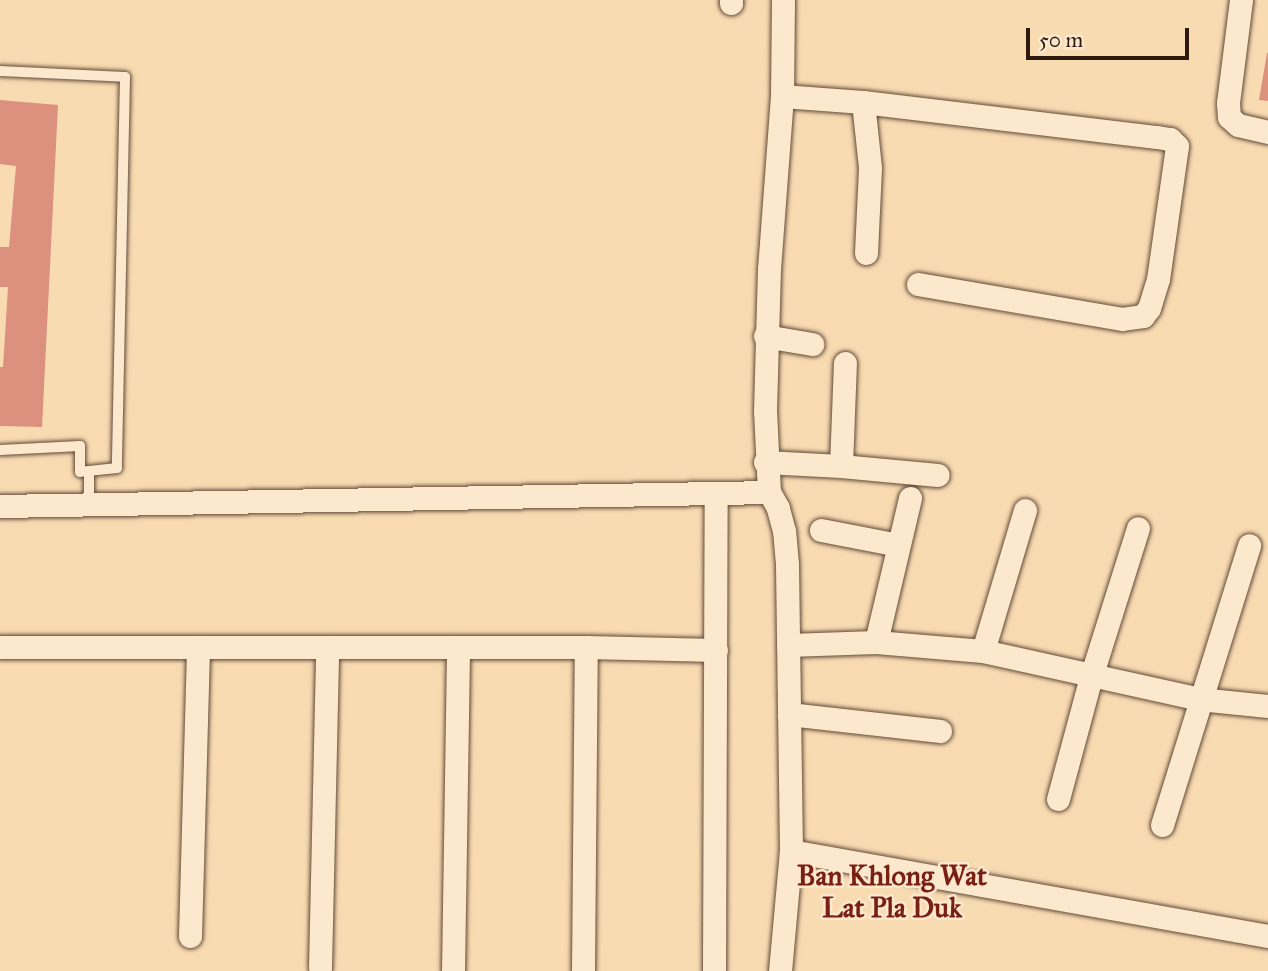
<!DOCTYPE html>
<style>
body{margin:0}
#map{position:relative;width:1268px;height:971px;overflow:hidden;background:#f9dbb2;font-family:"IM FELL Great Primer",serif}
div>[style]{position:absolute}
[style*='--x']{left:calc(var(--x)*1px);top:calc(var(--y)*1px);width:calc(var(--w)*1px);rotate:calc(var(--a)*1deg)}
.building>*{inset:0;background:#db917e}
.roads{filter:drop-shadow(0 0 2px #614a38) drop-shadow(0 0 2px #614a38)}
.service>*{height:10px;margin:-5px;padding:0 5px;transform-origin:5px;border-radius:5px;background:#fbe8cd}
.minor>*{height:23px;margin:-11.5px;padding:0 11.5px;transform-origin:11.5px;border-radius:11.5px;background:#fbe8cd}
span{translate:-50% -50%;white-space:nowrap;text-align:center;line-height:1.15;-webkit-text-stroke:5px #fbe8cd;paint-order:stroke}
.quarter-label{font-size:28px;color:#7a1f14;font-weight:700}
.scale{position:absolute;left:1026px;top:28px;width:163px;height:32px;box-sizing:border-box;border:4px solid #2e190f;border-top:0;padding-left:9px;font-size:21px;line-height:24px;white-space:nowrap;color:#2e190f;-webkit-text-stroke:5px #fbe8cd;paint-order:stroke}
</style>
<div id="map">
<div class="building">
<i style="clip-path:polygon(1267px 53px,1268px 53px,1268px 101px,1259px 100px)"></i>
<i style="clip-path:polygon(0 100px,58px 105px,42px 427px,0 426px,0 367px,3px 367px,8px 287px,0 287px,0 247px,9px 247px,16px 166px,0 164px)"></i>
</div>
<div class="roads">
<div class="service">
<i style="--x:0;--y:71;--w:125;--a:2.7"></i>
<i style="--x:125;--y:77;--w:391;--a:91.2"></i>
<i style="--x:117;--y:468;--w:37;--a:174"></i>
<i style="--x:80;--y:472;--w:26;--a:-90"></i>
<i style="--x:80;--y:446;--w:80;--a:177.1"></i>
<i style="--x:89;--y:503;--w:32;--a:-90"></i>
</div>
<div class="minor">
<i style="--x:1241;--y:0;--w:104;--a:97.2"></i>
<i style="--x:1228;--y:103;--w:14;--a:86"></i>
<i style="--x:1229;--y:117;--w:12;--a:42"></i>
<i style="--x:1238;--y:125;--w:31;--a:13"></i>
<i style="--x:731;--y:3;--w:3;--a:-90"></i>
<i style="--x:782;--y:96;--w:81;--a:4.2"></i>
<i style="--x:863;--y:102;--w:66;--a:83.9"></i>
<i style="--x:870;--y:168;--w:85;--a:92.7"></i>
<i style="--x:863;--y:102;--w:296;--a:6.8"></i>
<i style="--x:1157;--y:137;--w:13;--a:9"></i>
<i style="--x:1170;--y:139;--w:10;--a:45"></i>
<i style="--x:1177;--y:146;--w:134;--a:98.1"></i>
<i style="--x:1158;--y:279;--w:30;--a:107"></i>
<i style="--x:1149;--y:308;--w:10;--a:127"></i>
<i style="--x:1143;--y:316;--w:21;--a:172"></i>
<i style="--x:1122;--y:319;--w:207;--a:-170.3"></i>
<i style="--x:765;--y:336;--w:48;--a:9.7"></i>
<i style="--x:765;--y:462;--w:76;--a:3"></i>
<i style="--x:841;--y:466;--w:103;--a:-87.8"></i>
<i style="--x:841;--y:466;--w:97;--a:5.3"></i>
<i style="--x:0;--y:506;--w:769;--a:-1.04"></i>
<i style="--x:821;--y:530;--w:79;--a:10.9"></i>
<i style="--x:876;--y:642;--w:148;--a:-76.7"></i>
<i style="--x:788;--y:645;--w:88;--a:-2"></i>
<i style="--x:876;--y:642;--w:107;--a:4.8"></i>
<i style="--x:983;--y:651;--w:221;--a:12.5"></i>
<i style="--x:1199;--y:699;--w:69;--a:5.8"></i>
<i style="--x:0;--y:647;--w:586;--a:0"></i>
<i style="--x:586;--y:647;--w:130;--a:1.3"></i>
<i style="--x:983;--y:651;--w:147;--a:-73.4"></i>
<i style="--x:789;--y:714;--w:152;--a:6.4"></i>
<i style="--x:1058;--y:799;--w:126;--a:-74.9"></i>
<i style="--x:1091;--y:677;--w:156;--a:-72.5"></i>
<i style="--x:1162;--y:825;--w:293;--a:-72.7"></i>
<i style="--x:791;--y:851;--w:485;--a:10.1"></i>
<i style="--x:190;--y:936;--w:288;--a:-88.4"></i>
<i style="--x:320;--y:967;--w:319;--a:-88.7"></i>
<i style="--x:453;--y:971;--w:323;--a:-89.1"></i>
<i style="--x:583;--y:971;--w:324;--a:-89.5"></i>
<i style="--x:714;--y:971;--w:477;--a:-89.8"></i>
<i style="--x:780;--y:971;--w:121;--a:-84.8"></i>
<i style="--x:791;--y:851;--w:287;--a:-90.8"></i>
<i style="--x:787;--y:564;--w:33;--a:-95"></i>
<i style="--x:784;--y:531;--w:24;--a:-105"></i>
<i style="--x:778;--y:508;--w:18;--a:-119"></i>
<i style="--x:769;--y:492;--w:81;--a:-92.8"></i>
<i style="--x:765;--y:411;--w:142;--a:-88.4"></i>
<i style="--x:769;--y:269;--w:173;--a:-85.7"></i>
<i style="--x:782;--y:96;--w:96;--a:-89.4"></i>
</div>
</div>
<div class="quarter-label">
<span style="left:892px;top:892px">Ban Khlong Wat<br>Lat Pla Duk</span>
</div>
<div class="scale">50 m</div>
</div>
